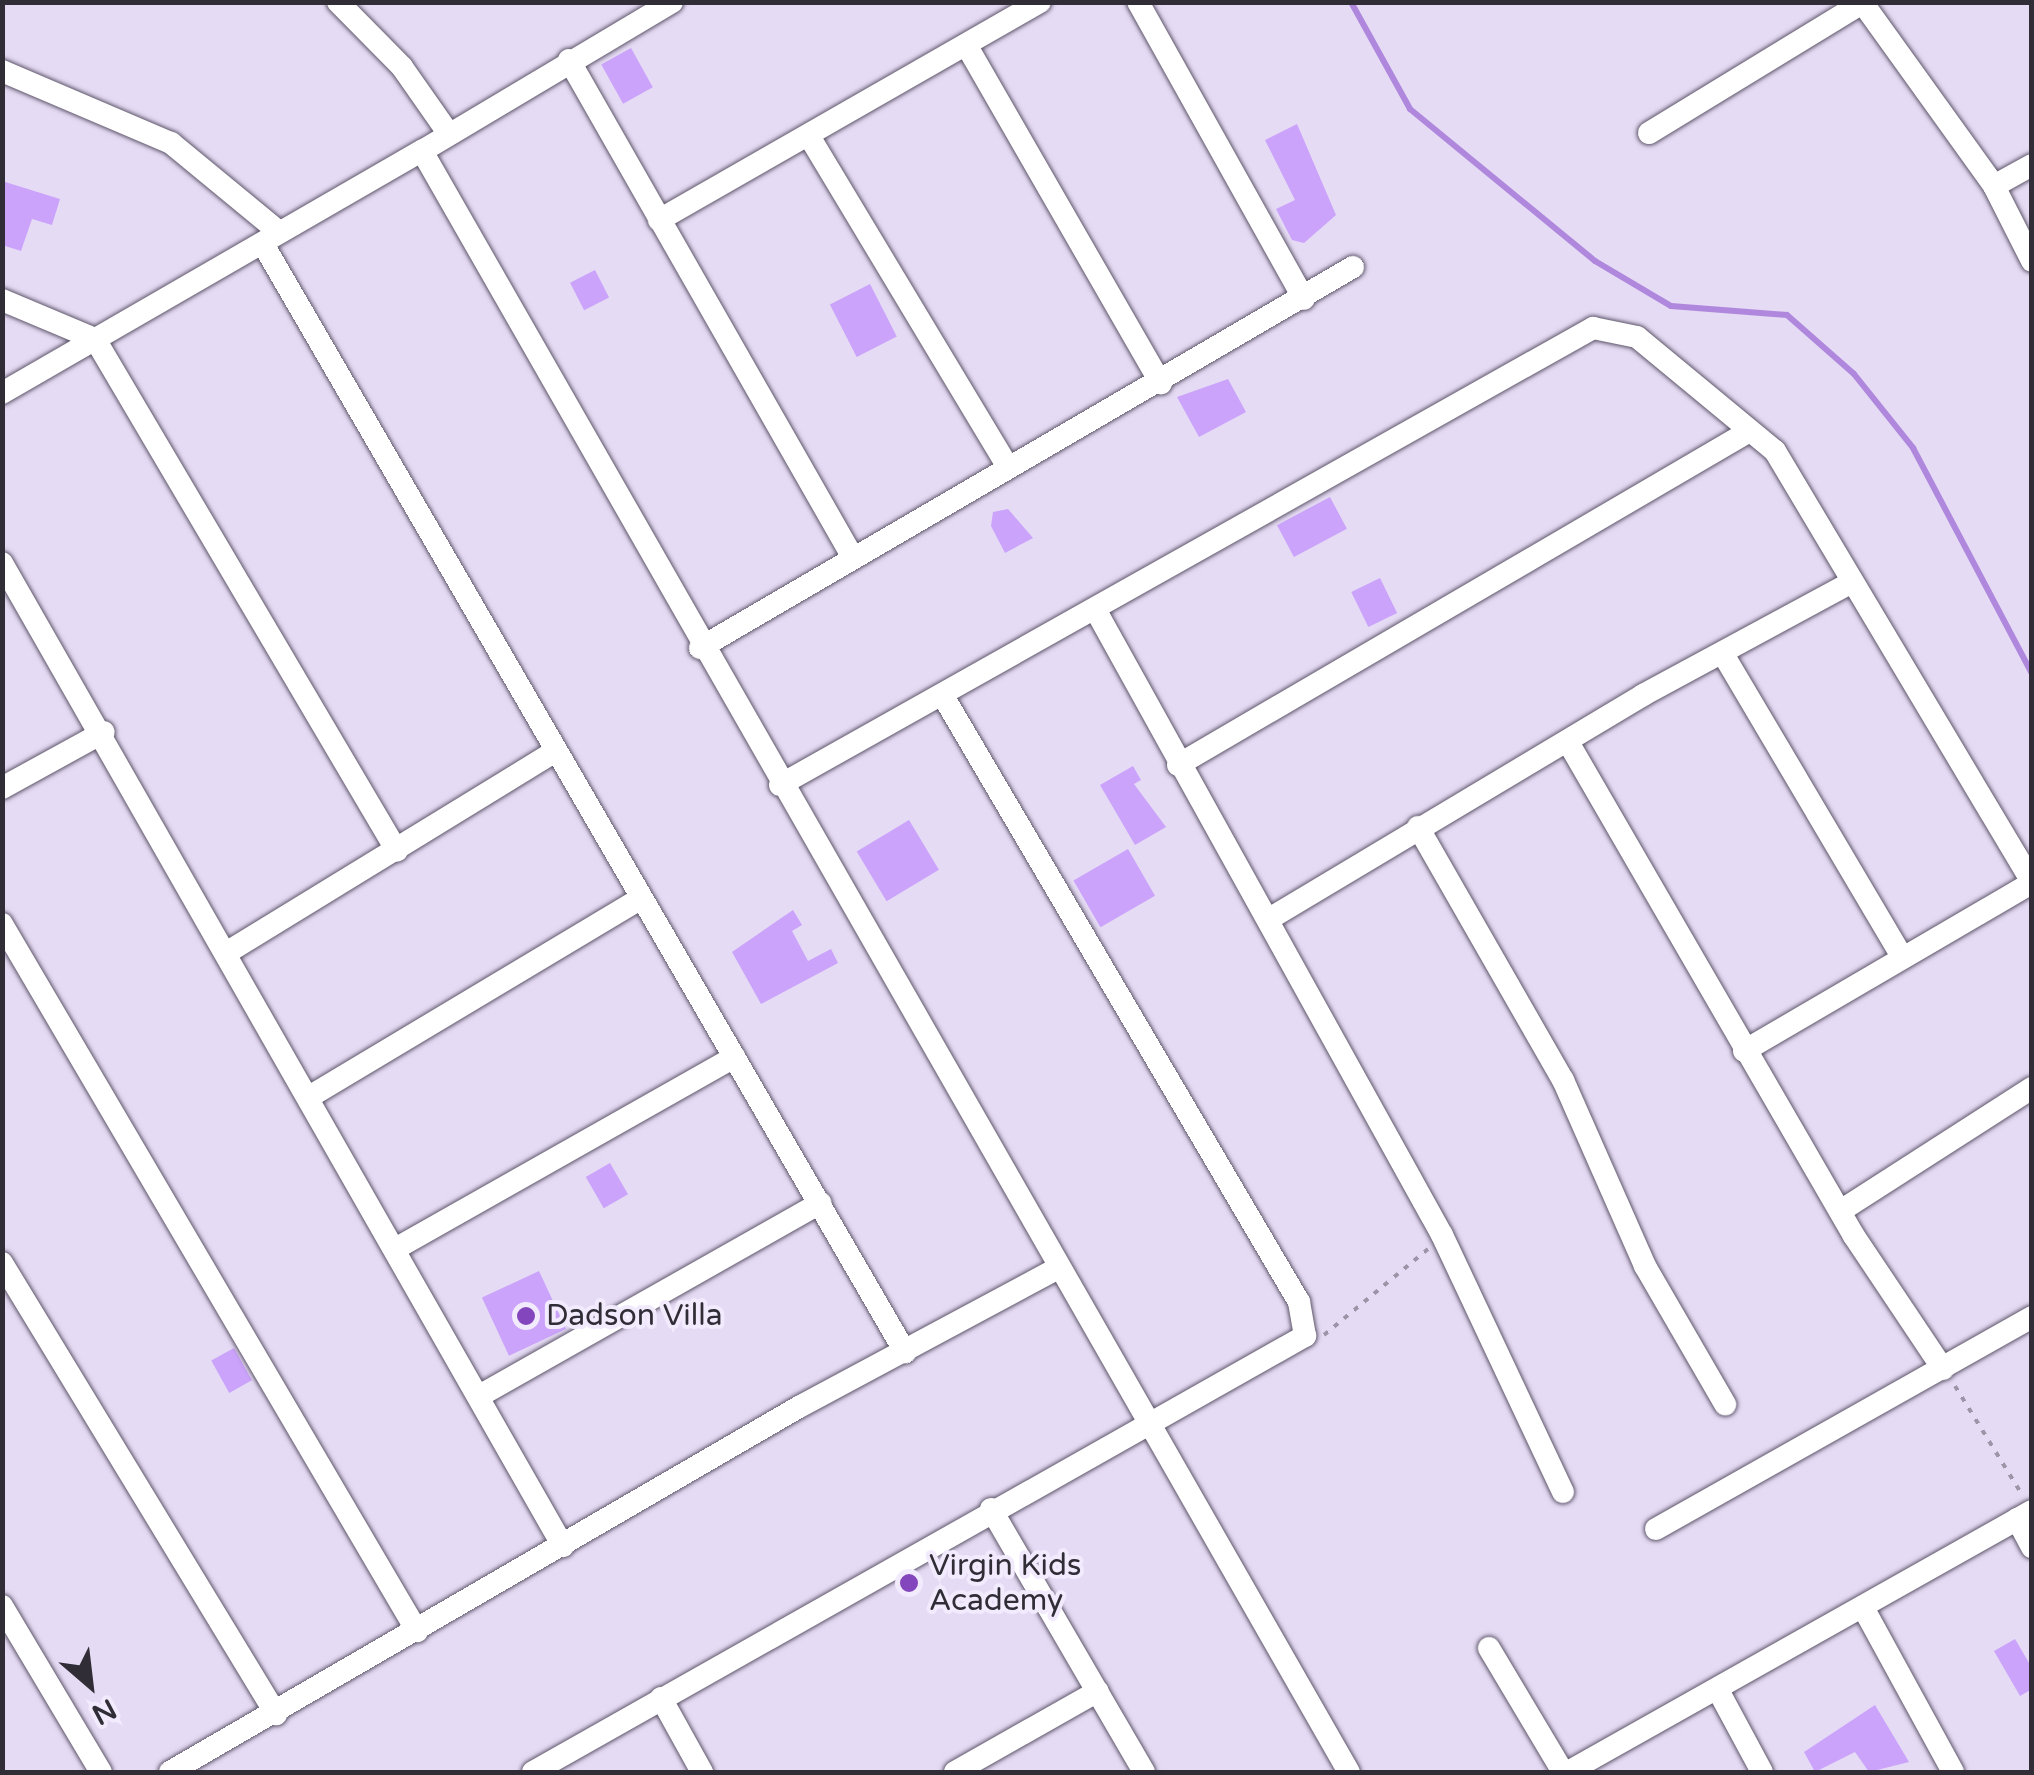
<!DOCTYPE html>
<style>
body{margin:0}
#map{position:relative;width:2034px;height:1775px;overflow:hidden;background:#e5dbf4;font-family:"Varela Round",sans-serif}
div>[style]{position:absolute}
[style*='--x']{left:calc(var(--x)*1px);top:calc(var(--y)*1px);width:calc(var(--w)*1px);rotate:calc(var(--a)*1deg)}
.stream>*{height:6px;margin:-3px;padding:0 3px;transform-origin:3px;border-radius:3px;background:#af87dd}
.building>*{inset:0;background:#cba3fb;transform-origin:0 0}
.path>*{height:4px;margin-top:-2px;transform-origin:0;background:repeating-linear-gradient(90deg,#9c94a7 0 5px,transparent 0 13px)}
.roads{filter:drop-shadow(0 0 2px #5e566a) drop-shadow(0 0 2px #5e566a)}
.street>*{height:22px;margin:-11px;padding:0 11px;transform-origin:11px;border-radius:11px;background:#fff}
.dots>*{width:28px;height:28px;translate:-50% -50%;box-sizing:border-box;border:5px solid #f2eafd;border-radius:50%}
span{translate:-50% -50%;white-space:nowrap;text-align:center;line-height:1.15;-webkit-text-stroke:8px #f2eafd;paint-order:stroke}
.poi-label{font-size:30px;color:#302d36}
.left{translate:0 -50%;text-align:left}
.frame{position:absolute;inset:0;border:5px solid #302d36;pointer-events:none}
.north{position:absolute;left:40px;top:1635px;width:100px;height:100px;-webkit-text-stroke:8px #f2eafd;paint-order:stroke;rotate:152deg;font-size:28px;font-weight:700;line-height:40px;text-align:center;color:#302d36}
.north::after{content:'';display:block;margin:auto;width:35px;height:45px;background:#302d36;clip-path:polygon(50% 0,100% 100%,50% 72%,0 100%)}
</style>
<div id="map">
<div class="stream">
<i style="--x:1351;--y:2;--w:122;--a:61.1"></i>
<i style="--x:1410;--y:109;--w:239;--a:39.4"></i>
<i style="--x:1595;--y:261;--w:88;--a:30.6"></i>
<i style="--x:1671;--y:306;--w:116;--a:4.4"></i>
<i style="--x:1787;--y:315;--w:89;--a:41.4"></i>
<i style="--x:1854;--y:374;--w:95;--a:51.4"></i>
<i style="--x:1913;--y:448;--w:255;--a:62.2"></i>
</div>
<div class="building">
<i style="left:631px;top:48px;width:45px;height:34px;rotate:61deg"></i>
<i style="clip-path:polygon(1297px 124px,1336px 215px,1304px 243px,1292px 240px,1276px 209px,1295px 200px,1265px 140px)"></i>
<i style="clip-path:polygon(2px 181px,60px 199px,52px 225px,32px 219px,21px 251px,2px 245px)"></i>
<i style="left:595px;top:270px;width:31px;height:28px;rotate:63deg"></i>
<i style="left:870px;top:284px;width:59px;height:45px;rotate:63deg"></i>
<i style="clip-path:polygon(1228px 379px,1246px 412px,1199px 437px,1177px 397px)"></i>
<i style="left:1330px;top:497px;width:36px;height:60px;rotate:62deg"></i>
<i style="clip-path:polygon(1008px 509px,1033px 538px,1005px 553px,991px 526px,993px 512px)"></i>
<i style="left:1380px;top:578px;width:39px;height:32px;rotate:64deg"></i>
<i style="clip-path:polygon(1133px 766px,1141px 780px,1134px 784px,1166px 827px,1135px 845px,1100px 785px)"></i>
<i style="left:909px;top:820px;width:58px;height:61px;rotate:59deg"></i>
<i style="left:1128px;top:849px;width:54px;height:63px;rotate:60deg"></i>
<i style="clip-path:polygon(793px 910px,802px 925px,792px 931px,808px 961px,831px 949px,838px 963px,761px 1004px,732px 952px)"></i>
<i style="left:610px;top:1163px;width:36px;height:28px;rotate:60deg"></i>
<i style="left:539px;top:1271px;width:64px;height:63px;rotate:65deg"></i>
<i style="left:234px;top:1348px;width:37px;height:26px;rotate:61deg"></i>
<i style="clip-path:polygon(2015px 1639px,2032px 1668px,2032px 1689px,2020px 1696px,1994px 1651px)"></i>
<i style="clip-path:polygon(1875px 1705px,1909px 1762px,1869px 1772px,1855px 1752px,1815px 1772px,1804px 1752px)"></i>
</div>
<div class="path">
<i style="--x:1324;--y:1335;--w:135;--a:-39.6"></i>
<i style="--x:1955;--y:1386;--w:126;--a:58.3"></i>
</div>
<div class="roads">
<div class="street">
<i style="--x:338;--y:2;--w:91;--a:45.4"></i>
<i style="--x:402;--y:67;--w:82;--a:55"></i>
<i style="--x:672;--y:2;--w:291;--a:149.2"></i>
<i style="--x:422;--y:151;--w:1867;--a:60.24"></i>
<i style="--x:1138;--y:2;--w:340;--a:60.8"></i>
<i style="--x:1862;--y:2;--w:226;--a:54.3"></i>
<i style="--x:1994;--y:186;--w:84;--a:63.1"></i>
<i style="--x:968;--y:48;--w:387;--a:60.1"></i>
<i style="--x:569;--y:60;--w:571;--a:60.29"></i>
<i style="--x:2;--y:71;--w:184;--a:23.1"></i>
<i style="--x:171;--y:143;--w:140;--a:39.5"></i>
<i style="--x:1649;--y:133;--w:250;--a:-31.4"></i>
<i style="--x:809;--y:136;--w:385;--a:59"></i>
<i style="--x:1994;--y:186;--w:43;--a:-28.9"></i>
<i style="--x:659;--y:220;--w:439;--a:-29.8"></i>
<i style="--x:263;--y:244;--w:1281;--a:59.91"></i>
<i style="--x:2;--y:300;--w:101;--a:22.8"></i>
<i style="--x:95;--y:339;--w:594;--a:59.47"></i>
<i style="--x:2;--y:393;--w:485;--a:-30"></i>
<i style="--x:2;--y:563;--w:1132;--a:60.29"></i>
<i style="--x:1095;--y:609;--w:716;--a:61"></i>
<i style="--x:1442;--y:1235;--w:284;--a:64.8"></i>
<i style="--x:700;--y:648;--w:756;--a:-30.26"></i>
<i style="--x:1723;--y:654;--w:352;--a:59.4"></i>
<i style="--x:1568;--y:742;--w:571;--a:59.93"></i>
<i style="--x:1854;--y:1236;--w:160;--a:56.2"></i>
<i style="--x:1178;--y:765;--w:660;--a:-30.29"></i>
<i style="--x:780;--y:785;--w:933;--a:-29.34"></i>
<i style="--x:1593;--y:328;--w:45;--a:11.6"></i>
<i style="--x:1637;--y:337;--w:179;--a:39.6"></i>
<i style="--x:1775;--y:451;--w:502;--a:59.19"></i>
<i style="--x:2;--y:788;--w:116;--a:-28.8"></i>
<i style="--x:1418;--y:827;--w:292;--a:60.2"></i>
<i style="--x:1563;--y:1080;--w:203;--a:66.2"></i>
<i style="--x:1645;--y:1266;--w:160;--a:59.9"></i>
<i style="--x:1269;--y:919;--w:436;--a:-30.9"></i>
<i style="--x:1643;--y:695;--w:238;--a:-28.4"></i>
<i style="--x:2;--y:924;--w:820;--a:59.59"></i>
<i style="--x:231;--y:950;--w:379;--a:-31.5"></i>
<i style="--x:1744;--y:1051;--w:333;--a:-30.3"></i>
<i style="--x:309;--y:1097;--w:387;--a:-30.9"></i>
<i style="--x:1845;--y:1208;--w:222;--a:-32.7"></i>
<i style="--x:395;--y:1249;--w:390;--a:-29.5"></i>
<i style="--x:2;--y:1263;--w:528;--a:58.72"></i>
<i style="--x:481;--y:1395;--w:390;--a:-29.5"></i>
<i style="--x:991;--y:1509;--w:304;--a:59.8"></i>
<i style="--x:2017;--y:1519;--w:32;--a:62"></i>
<i style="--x:1656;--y:1529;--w:432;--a:-29.4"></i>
<i style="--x:2;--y:1606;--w:193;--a:59.2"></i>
<i style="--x:1865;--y:1611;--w:183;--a:61.3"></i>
<i style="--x:1489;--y:1648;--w:144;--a:59.2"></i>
<i style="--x:1719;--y:1692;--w:91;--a:61.7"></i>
<i style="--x:661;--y:1698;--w:85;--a:61"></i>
<i style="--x:170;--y:1772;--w:727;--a:-30.13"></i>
<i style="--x:799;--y:1407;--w:292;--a:-28.2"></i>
<i style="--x:533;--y:1772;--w:887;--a:-29.46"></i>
<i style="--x:1305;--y:1336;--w:35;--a:-100"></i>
<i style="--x:1299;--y:1302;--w:703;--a:-120.43"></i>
<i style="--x:955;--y:1772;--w:164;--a:-29.5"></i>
<i style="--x:1568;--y:1772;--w:532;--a:-29.36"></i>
</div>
</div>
<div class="dots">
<i style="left:526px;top:1316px;background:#8346bc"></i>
<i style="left:909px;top:1583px;background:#8346bc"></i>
</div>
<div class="poi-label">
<span class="left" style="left:546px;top:1316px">Dadson Villa</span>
<span class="left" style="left:929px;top:1583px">Virgin Kids<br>Academy</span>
</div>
<div class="frame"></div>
<div class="north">N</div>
</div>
